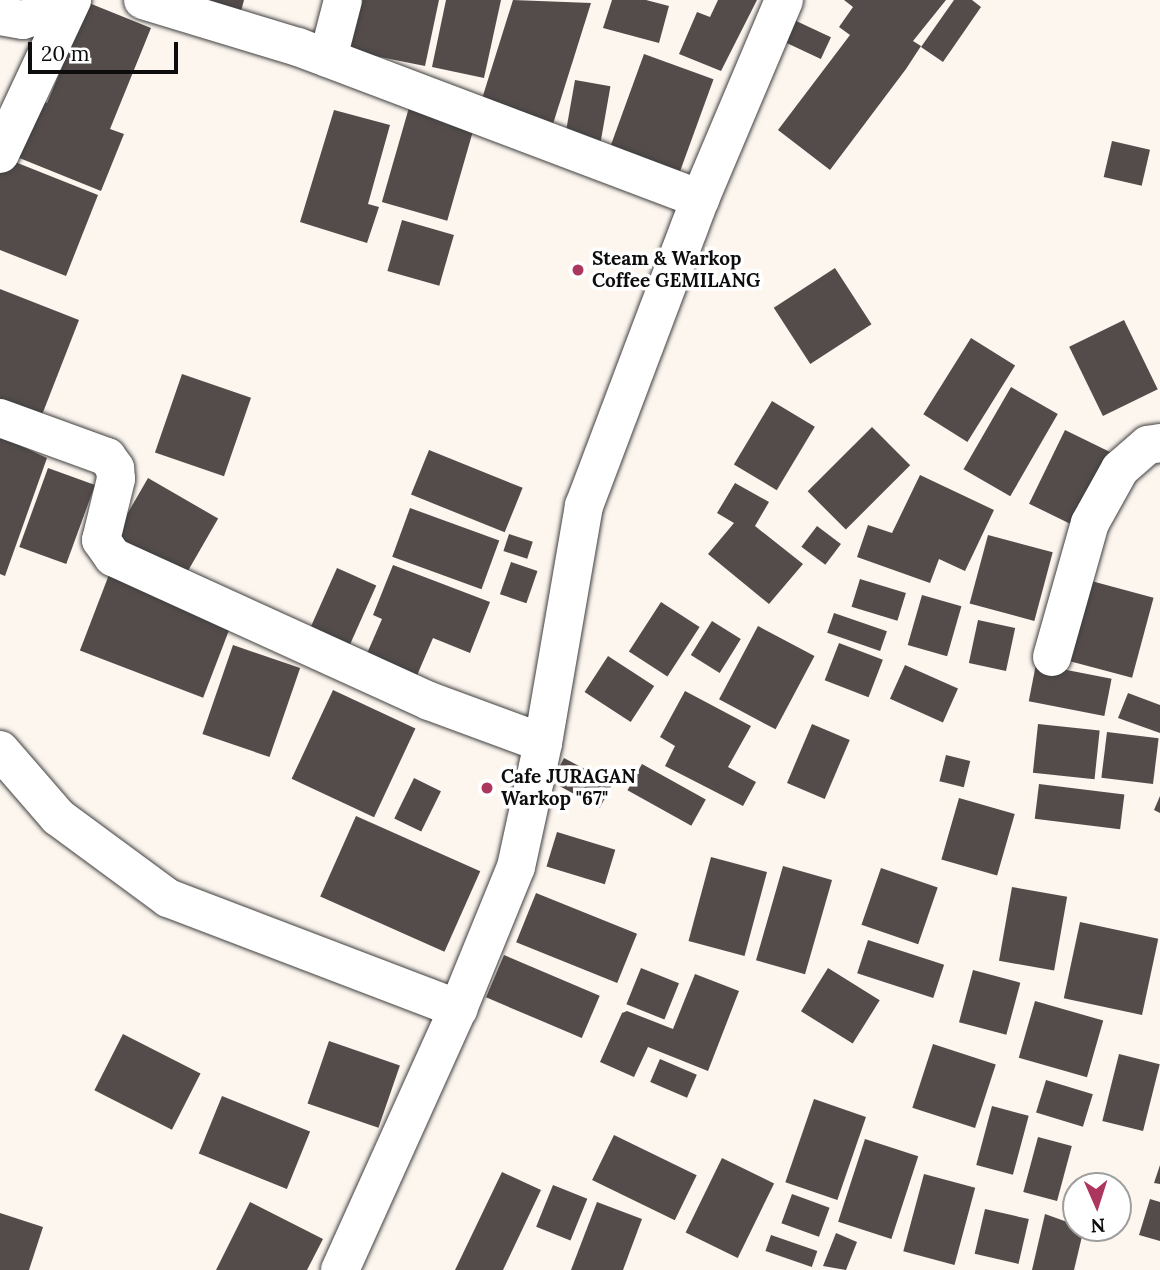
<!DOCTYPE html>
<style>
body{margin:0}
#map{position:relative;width:1160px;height:1270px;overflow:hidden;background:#fdf6ef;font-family:Lora,serif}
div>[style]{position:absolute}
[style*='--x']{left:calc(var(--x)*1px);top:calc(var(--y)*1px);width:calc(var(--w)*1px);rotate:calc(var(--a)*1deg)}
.building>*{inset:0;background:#544c4b;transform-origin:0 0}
.roads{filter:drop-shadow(0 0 2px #404040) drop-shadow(0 0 2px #404040)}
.minor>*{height:38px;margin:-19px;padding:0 19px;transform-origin:19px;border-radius:19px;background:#fff}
.dots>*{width:19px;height:19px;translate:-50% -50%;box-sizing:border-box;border:4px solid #fff;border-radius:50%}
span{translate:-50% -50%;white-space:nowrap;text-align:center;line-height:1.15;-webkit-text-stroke:7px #fff;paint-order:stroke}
.poi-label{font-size:19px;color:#0d0d0d;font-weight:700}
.left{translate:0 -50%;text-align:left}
.north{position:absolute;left:1062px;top:1172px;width:70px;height:70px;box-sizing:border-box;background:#fff;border:2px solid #9e9e9e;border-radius:50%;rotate:177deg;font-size:19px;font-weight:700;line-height:28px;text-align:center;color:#0d0d0d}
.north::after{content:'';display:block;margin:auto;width:24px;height:32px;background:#ac365d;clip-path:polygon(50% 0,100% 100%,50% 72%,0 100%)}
.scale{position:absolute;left:28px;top:42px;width:150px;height:32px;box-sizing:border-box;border:4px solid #0d0d0d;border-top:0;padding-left:9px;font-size:21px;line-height:24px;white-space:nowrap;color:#0d0d0d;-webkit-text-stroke:5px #fff;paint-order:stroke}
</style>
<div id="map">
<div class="building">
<i style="clip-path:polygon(177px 0,244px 0,239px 19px)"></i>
<i style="clip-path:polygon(351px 0,439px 0,425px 66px,340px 49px)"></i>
<i style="clip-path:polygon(446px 0,501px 0,484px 78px,432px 67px)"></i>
<i style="clip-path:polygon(513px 0,591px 3px,553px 124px,481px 102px)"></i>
<i style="clip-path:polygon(612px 0,646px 0,669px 6px,659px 43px,603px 28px)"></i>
<i style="clip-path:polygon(718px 0,757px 0,721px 71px,679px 54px,697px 12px,710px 17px)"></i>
<i style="clip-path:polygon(844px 0,946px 0,913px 41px,921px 46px,906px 69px,830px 170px,778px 130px,850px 35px,839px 27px,853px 7px)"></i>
<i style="clip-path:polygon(954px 0,972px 0,981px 7px,943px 62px,921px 47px)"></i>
<i style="clip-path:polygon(89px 3px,151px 28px,110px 129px,124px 134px,101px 191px,7px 153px,30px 96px,47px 103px)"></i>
<i style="left:792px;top:19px;width:43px;height:24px;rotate:25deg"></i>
<i style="left:644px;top:54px;width:74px;height:109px;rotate:20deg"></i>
<i style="left:575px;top:80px;width:36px;height:57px;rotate:10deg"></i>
<i style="left:410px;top:104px;width:68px;height:102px;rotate:16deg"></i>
<i style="clip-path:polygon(334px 110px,390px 125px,368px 204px,379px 207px,367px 243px,300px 222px)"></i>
<i style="left:1112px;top:141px;width:39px;height:37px;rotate:13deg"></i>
<i style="clip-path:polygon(5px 158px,98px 195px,66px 276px,0 250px,0 170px)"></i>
<i style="left:402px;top:220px;width:54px;height:53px;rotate:16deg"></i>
<i style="left:835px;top:268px;width:67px;height:73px;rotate:57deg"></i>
<i style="clip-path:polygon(0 289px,79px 320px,40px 420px,0 405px)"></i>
<i style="left:1124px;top:320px;width:77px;height:61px;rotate:64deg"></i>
<i style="left:971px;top:338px;width:52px;height:90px;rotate:32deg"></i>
<i style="left:182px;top:374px;width:73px;height:83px;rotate:19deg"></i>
<i style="left:1011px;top:387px;width:54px;height:95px;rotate:30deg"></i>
<i style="left:772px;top:401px;width:50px;height:74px;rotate:31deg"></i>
<i style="left:872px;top:427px;width:54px;height:91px;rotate:45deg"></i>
<i style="left:1065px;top:430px;width:57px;height:82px;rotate:26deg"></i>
<i style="clip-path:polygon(0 436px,47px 458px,5px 576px,0 574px)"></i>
<i style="left:429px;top:450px;width:101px;height:48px;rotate:22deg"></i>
<i style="left:48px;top:468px;width:50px;height:84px;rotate:20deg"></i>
<i style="clip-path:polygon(920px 475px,994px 510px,965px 571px,939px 559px,930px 583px,857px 557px,868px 525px,892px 533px)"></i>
<i style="left:148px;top:478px;width:81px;height:68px;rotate:30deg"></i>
<i style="clip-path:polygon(735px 483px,769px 502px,755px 526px,803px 564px,769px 604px,708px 554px,734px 523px,717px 513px)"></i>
<i style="left:410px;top:508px;width:95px;height:52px;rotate:20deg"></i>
<i style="left:817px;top:526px;width:30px;height:26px;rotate:37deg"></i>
<i style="left:509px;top:534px;width:25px;height:18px;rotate:18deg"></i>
<i style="left:988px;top:535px;width:67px;height:71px;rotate:15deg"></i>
<i style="left:511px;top:562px;width:28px;height:34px;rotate:19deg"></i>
<i style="clip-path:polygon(393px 565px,490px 602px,470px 653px,433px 638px,415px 680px,365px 658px,382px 619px,373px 615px)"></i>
<i style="left:337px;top:568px;width:43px;height:66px;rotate:24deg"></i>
<i style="left:110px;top:572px;width:132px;height:84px;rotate:21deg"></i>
<i style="left:860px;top:579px;width:48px;height:29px;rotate:17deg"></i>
<i style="left:1084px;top:579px;width:72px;height:83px;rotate:15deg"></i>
<i style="left:922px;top:595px;width:41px;height:52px;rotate:16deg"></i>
<i style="left:661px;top:602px;width:46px;height:59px;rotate:33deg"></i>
<i style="left:834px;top:613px;width:56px;height:21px;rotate:19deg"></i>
<i style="left:978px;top:620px;width:38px;height:44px;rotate:12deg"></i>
<i style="left:712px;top:621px;width:34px;height:40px;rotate:32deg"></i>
<i style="left:758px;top:626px;width:64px;height:83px;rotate:28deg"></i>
<i style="left:839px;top:643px;width:47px;height:40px;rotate:21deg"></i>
<i style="left:233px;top:645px;width:71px;height:94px;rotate:19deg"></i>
<i style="left:608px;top:656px;width:55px;height:43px;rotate:33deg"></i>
<i style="left:1036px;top:664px;width:77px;height:38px;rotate:11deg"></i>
<i style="left:905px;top:665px;width:58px;height:37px;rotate:24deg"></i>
<i style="left:333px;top:690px;width:91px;height:98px;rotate:25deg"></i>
<i style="clip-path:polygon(685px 691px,751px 726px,728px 767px,756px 782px,743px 806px,665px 766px,675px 746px,660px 737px)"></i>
<i style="clip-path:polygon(1128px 693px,1160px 705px,1160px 733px,1118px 718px)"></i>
<i style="left:812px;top:724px;width:41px;height:64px;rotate:23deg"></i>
<i style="left:1038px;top:724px;width:62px;height:49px;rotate:6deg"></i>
<i style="left:1107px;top:732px;width:52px;height:46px;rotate:7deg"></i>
<i style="left:946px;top:755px;width:25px;height:27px;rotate:14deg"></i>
<i style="left:564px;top:758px;width:55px;height:27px;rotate:28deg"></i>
<i style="left:642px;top:764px;width:73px;height:30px;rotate:29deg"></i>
<i style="left:414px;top:778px;width:30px;height:45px;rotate:26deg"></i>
<i style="left:1039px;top:784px;width:86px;height:35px;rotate:7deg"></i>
<i style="clip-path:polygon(1160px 796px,1160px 813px,1154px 810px)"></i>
<i style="left:959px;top:798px;width:58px;height:64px;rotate:16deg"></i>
<i style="left:356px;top:816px;width:136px;height:88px;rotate:24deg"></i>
<i style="left:557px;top:832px;width:61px;height:36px;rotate:17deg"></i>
<i style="left:711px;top:857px;width:58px;height:87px;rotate:15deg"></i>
<i style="left:783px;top:866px;width:51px;height:98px;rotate:16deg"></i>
<i style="left:881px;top:868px;width:60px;height:60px;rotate:19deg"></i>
<i style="left:1012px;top:887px;width:56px;height:75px;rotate:10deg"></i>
<i style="left:536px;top:893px;width:109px;height:53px;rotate:22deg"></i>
<i style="left:1080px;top:922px;width:80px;height:78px;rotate:12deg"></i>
<i style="left:868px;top:940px;width:80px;height:35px;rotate:18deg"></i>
<i style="left:504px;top:955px;width:104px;height:46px;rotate:23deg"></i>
<i style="left:641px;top:968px;width:41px;height:39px;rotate:22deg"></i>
<i style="left:828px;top:968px;width:61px;height:51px;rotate:32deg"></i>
<i style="left:973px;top:970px;width:49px;height:54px;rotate:15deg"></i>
<i style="clip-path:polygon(695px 974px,739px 991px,708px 1071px,648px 1047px,634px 1077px,600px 1062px,622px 1013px,627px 1011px,673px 1029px)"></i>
<i style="left:1035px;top:1001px;width:71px;height:59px;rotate:16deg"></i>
<i style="left:123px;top:1034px;width:87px;height:63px;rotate:27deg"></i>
<i style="left:329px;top:1041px;width:75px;height:66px;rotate:19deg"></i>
<i style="left:933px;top:1044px;width:66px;height:67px;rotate:18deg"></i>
<i style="left:1119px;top:1054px;width:42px;height:69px;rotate:14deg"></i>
<i style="left:660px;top:1059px;width:40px;height:25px;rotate:23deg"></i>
<i style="left:1046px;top:1080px;width:49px;height:34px;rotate:17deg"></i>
<i style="left:222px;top:1096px;width:95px;height:62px;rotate:22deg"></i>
<i style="left:814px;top:1099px;width:55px;height:88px;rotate:19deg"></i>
<i style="left:992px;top:1106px;width:38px;height:61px;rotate:15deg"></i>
<i style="left:614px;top:1135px;width:92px;height:50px;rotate:26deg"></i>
<i style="left:1038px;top:1137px;width:35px;height:57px;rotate:15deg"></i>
<i style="left:865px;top:1139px;width:56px;height:87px;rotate:18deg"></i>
<i style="left:722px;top:1158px;width:58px;height:83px;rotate:26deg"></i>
<i style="clip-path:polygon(1160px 1165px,1160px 1184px,1154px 1183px)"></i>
<i style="clip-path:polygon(502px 1172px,541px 1190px,503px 1270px,455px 1270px)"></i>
<i style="left:924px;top:1174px;width:53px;height:80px;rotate:15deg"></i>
<i style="left:553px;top:1185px;width:37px;height:45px;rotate:22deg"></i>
<i style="left:792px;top:1194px;width:40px;height:31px;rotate:20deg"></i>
<i style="clip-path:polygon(1150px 1199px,1160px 1202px,1160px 1241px,1139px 1235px)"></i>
<i style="clip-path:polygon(250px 1202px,323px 1239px,307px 1270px,216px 1270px)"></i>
<i style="clip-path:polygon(597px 1202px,642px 1219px,623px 1270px,571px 1270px)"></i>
<i style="left:985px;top:1209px;width:45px;height:46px;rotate:13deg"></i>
<i style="clip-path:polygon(0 1213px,43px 1227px,29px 1270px,0 1270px)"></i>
<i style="clip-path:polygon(1045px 1214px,1084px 1228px,1074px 1270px,1032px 1270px)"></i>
<i style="clip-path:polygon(836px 1233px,857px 1242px,846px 1270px,823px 1266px)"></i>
<i style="left:771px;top:1235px;width:49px;height:17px;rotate:19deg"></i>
</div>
<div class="roads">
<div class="minor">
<i style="--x:143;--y:0;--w:162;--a:16.9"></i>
<i style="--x:298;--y:47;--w:430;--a:20.7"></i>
<i style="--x:0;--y:16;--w:23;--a:10"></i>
<i style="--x:23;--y:20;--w:24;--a:-19"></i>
<i style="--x:46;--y:12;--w:19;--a:-39"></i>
<i style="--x:328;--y:58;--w:60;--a:-75.5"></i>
<i style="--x:0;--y:154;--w:170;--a:-64.9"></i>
<i style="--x:0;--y:418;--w:114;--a:20"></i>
<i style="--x:107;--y:457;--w:14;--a:54"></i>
<i style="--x:115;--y:468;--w:11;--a:85"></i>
<i style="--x:116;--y:479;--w:63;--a:103.8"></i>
<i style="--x:101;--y:540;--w:21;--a:55"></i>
<i style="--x:113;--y:557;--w:347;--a:24.5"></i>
<i style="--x:429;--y:701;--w:121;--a:20.2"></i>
<i style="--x:1052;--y:657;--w:139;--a:-74.2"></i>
<i style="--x:1090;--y:523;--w:62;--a:-60.9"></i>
<i style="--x:1120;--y:469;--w:37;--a:-41"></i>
<i style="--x:1148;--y:445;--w:12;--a:-9"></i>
<i style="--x:0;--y:750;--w:89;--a:49.1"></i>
<i style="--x:58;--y:817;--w:137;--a:36.4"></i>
<i style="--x:168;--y:898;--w:311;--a:20.9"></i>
<i style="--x:340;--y:1270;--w:286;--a:-65.7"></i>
<i style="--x:458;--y:1009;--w:153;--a:-67.8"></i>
<i style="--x:516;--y:867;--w:127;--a:-77.7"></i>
<i style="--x:543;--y:743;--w:241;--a:-80.2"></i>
<i style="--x:584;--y:506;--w:328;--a:-69.3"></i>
<i style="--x:700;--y:199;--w:216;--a:-67.1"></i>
</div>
</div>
<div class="dots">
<i style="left:578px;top:270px;background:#ac365d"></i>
<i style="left:487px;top:788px;background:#ac365d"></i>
</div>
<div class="poi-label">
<span class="left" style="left:592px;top:270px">Steam &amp; Warkop<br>Coffee GEMILANG</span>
<span class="left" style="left:501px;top:788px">Cafe JURAGAN<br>Warkop "67"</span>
</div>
<div class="north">N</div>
<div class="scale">20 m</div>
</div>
